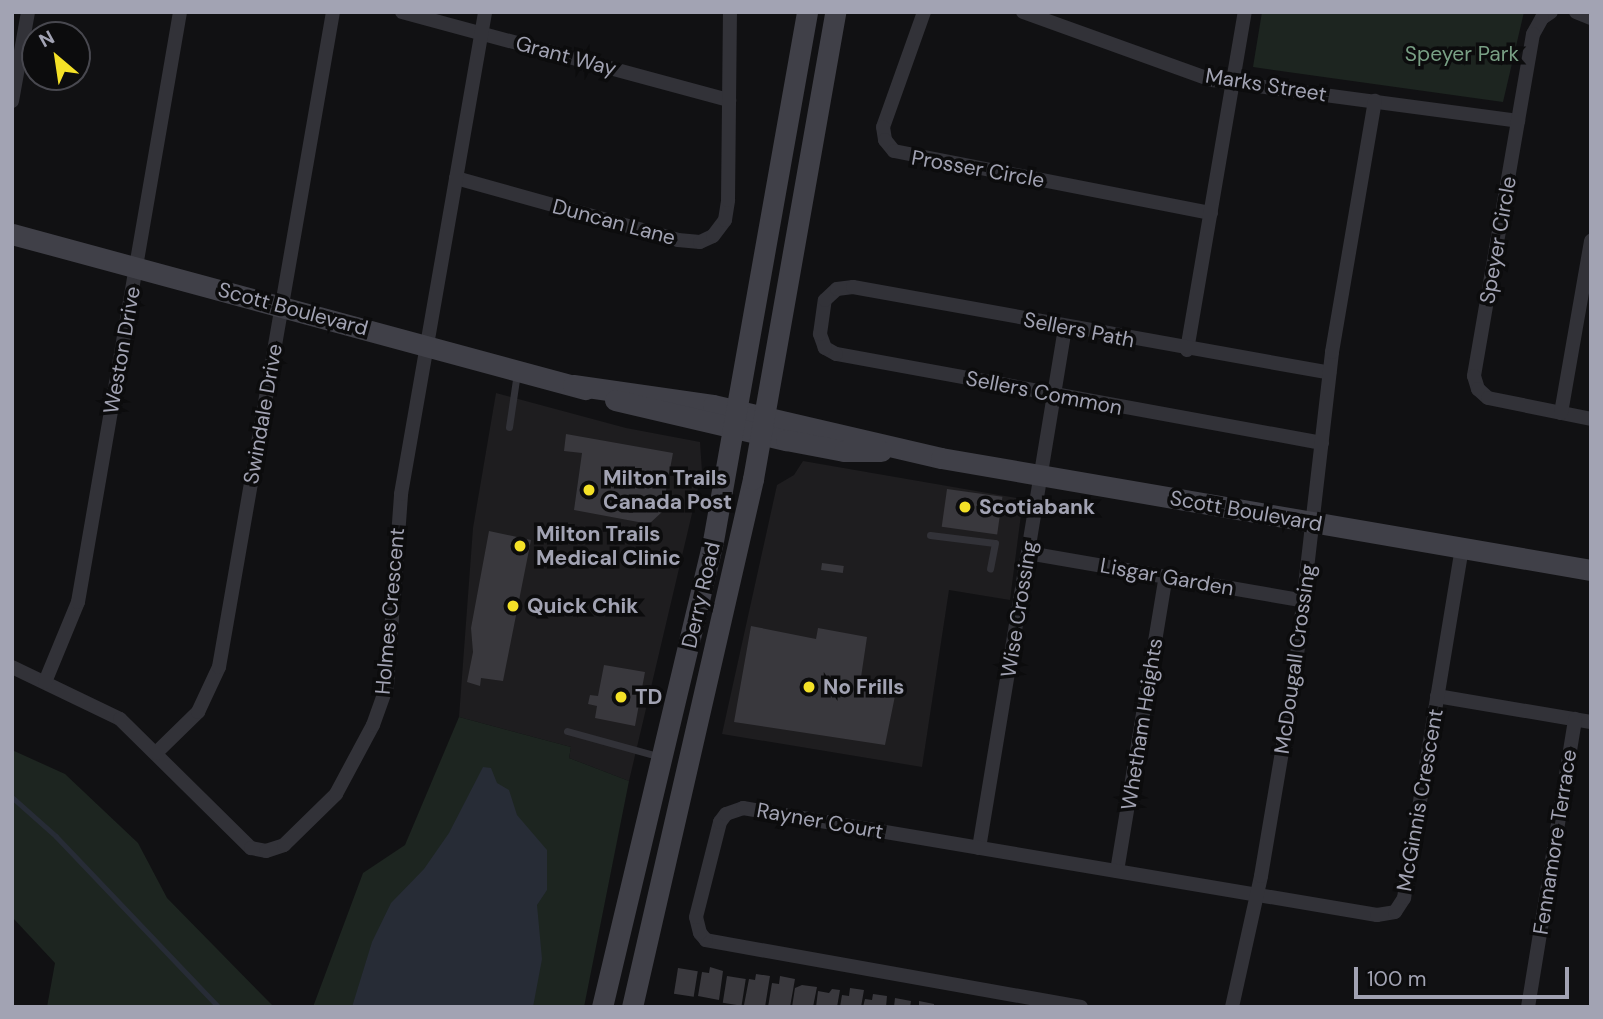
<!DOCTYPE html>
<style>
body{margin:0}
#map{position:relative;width:1603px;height:1019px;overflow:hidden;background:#111113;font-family:"DM Sans",sans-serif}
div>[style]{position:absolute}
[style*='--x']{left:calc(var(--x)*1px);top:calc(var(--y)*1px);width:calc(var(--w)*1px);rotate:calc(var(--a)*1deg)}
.built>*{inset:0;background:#1e1d1f}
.green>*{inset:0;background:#1d2520}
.water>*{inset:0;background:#272c36}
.stream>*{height:4.5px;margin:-2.25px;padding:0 2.25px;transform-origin:2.25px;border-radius:2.25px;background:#272c36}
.building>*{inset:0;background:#39383d;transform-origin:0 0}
.lane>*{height:7px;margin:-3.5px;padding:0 3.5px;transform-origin:3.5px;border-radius:3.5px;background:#323238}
.street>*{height:14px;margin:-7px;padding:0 7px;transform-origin:7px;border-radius:7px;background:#323238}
.secondary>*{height:21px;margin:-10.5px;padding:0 10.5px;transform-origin:10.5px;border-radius:10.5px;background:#404048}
.dots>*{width:19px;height:19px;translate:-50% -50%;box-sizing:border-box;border:4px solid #0c0c0d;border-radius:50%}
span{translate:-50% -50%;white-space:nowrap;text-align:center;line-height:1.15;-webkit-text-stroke:7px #0c0c0d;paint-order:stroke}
.park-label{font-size:21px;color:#789f84}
.street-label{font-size:21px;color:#a2a3b3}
.poi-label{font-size:21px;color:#a2a3b3;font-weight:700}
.left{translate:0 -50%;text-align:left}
.frame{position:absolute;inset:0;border:14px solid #a2a3b3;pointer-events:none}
.north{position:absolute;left:21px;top:21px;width:70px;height:70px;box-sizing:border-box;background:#0c0c0d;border:2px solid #48484f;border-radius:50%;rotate:331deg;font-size:19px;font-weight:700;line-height:28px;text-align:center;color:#a2a3b3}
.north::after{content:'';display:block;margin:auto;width:24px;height:32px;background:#f4e127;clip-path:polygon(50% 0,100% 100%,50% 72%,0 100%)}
.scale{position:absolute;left:1354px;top:967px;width:215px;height:32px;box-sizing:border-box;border:4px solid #a2a3b3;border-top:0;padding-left:9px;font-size:21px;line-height:24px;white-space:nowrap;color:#a2a3b3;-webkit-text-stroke:5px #0c0c0d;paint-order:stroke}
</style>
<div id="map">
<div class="built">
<i style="clip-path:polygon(496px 393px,626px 428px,700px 442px,702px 471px,629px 781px,569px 758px,571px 747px,459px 717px,473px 528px)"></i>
<i style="clip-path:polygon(803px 461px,1023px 499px,1010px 600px,949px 590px,922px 767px,722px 734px,777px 485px,794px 475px)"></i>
</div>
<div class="green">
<i style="clip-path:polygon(1262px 12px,1524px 12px,1503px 102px,1253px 67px)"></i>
<i style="clip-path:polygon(459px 717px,571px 747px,569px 758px,629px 781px,584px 1007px,313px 1007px,363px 873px,405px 845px)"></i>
<i style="clip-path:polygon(12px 750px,65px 774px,138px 843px,167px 898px,274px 1007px,47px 1007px,55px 963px,12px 917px)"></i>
</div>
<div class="water">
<i style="clip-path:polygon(483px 767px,491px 768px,497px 783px,509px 790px,517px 815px,547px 850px,547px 890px,537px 905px,542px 959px,533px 1007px,352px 1007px,372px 942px,391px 903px,424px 869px,449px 833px)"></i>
</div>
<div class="stream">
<i style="--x:12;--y:797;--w:59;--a:41.6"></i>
<i style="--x:56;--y:836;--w:236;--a:46.4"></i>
</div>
<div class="building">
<i style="clip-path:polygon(566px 434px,673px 453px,662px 512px,649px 524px,574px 510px,582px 453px,564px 451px)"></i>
<i style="left:947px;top:489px;width:56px;height:38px;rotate:8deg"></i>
<i style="clip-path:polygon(489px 531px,531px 540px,503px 681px,481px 678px,480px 686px,467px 682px,473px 652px,471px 628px)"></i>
<i style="left:822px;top:563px;width:22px;height:7px;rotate:8deg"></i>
<i style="clip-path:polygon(751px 626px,816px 639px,818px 628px,867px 637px,860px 684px,896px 691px,885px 745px,734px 722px)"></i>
<i style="clip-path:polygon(604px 665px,645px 672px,635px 726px,595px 718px,597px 706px,588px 704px,590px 695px,598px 696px)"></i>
<i style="clip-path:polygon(710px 967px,723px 971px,719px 1000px,698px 996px,702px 972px,709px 973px)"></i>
<i style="left:678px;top:968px;width:20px;height:26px;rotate:9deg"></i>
<i style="clip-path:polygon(756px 974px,770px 976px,765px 1007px,744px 1005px,749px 979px,755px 980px)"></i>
<i style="left:727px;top:976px;width:19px;height:27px;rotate:9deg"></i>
<i style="clip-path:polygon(780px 976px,795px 979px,790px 1007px,768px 1007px,772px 983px,779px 984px)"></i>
<i style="clip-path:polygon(802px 985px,817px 987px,813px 1007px,792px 1007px,795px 988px)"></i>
<i style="clip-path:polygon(850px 988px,864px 990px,861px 1007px,840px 1007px,842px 995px,849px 996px)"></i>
<i style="clip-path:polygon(832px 989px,840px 990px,837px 1007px,816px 1007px,818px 991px,829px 993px)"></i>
<i style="clip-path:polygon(873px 994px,887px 996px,886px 1007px,863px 1007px,865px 999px,872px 1000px)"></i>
<i style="clip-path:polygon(895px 998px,911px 1001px,910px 1007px,894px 1007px)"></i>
<i style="clip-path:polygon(919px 1001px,934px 1004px,934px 1007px,919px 1007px)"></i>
</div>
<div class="lane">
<i style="--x:509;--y:427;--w:55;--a:-81.6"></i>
<i style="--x:930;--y:535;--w:65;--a:7"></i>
<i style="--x:995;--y:543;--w:26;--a:101"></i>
<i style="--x:567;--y:731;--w:98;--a:15.5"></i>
</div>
<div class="street">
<i style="--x:402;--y:12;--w:339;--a:15.1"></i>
<i style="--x:924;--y:12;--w:122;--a:109.6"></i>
<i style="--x:883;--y:127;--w:13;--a:81"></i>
<i style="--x:885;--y:140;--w:14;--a:51"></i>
<i style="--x:894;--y:151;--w:323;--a:11.1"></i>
<i style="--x:1023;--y:12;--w:201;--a:19.8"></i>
<i style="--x:1212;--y:80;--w:309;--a:7.6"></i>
<i style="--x:1551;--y:12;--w:11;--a:146"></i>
<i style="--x:1542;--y:18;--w:18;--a:119"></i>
<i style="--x:1533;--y:34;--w:347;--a:99.8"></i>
<i style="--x:1474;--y:376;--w:14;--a:73"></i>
<i style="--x:1478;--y:389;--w:13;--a:42"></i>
<i style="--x:1488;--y:398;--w:105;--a:11.5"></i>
<i style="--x:1576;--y:12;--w:16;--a:22"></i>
<i style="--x:12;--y:101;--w:90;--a:-79.8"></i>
<i style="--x:456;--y:178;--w:230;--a:15.6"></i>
<i style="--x:678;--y:240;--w:22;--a:5"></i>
<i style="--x:700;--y:242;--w:14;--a:-25"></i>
<i style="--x:713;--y:236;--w:20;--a:-53"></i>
<i style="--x:725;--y:220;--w:20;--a:-81"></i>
<i style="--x:728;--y:200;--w:188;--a:-89.4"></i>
<i style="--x:1187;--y:350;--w:343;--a:-80.3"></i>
<i style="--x:1561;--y:413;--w:175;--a:-80.1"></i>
<i style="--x:1322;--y:443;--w:494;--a:-169.6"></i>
<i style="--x:836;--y:354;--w:13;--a:-151"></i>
<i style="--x:825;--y:348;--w:15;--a:-110"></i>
<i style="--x:820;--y:334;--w:34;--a:-82"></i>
<i style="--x:825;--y:300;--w:16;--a:-43"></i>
<i style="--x:837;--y:289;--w:16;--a:-7"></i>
<i style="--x:853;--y:287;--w:484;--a:10.2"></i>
<i style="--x:1028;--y:553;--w:281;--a:9.8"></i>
<i style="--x:12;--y:667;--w:120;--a:25.7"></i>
<i style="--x:120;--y:719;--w:184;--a:44.6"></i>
<i style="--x:251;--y:848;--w:15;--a:11"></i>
<i style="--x:266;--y:851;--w:19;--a:-18"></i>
<i style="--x:284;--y:845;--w:73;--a:-44.4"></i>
<i style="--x:336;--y:794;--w:78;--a:-61.8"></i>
<i style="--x:373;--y:725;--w:41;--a:-70.3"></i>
<i style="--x:387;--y:686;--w:193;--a:-85.8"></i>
<i style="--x:401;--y:494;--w:489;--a:-80.1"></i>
<i style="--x:45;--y:682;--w:87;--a:-67.6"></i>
<i style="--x:78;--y:602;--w:599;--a:-80.19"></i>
<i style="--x:1437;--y:696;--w:156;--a:9.6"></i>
<i style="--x:156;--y:753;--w:59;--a:-44.3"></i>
<i style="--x:198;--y:712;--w:50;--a:-65"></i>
<i style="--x:219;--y:667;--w:665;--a:-80.13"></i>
<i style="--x:979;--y:848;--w:527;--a:-80.61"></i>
<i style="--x:1117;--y:871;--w:299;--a:-80.6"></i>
<i style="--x:1081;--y:1007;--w:381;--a:-169.9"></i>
<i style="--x:706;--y:940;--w:9;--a:-131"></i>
<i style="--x:700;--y:933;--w:16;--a:-104"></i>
<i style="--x:696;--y:917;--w:98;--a:-75.8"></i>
<i style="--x:720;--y:822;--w:10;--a:-53"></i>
<i style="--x:726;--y:814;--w:18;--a:-19"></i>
<i style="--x:743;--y:808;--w:643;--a:9.58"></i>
<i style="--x:1377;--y:915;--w:18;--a:-9"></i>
<i style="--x:1395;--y:912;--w:17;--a:-57"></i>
<i style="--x:1404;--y:898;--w:355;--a:-80.6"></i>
<i style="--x:1232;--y:1007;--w:134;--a:-77.5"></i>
<i style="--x:1261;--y:876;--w:198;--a:-80.4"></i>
<i style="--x:1294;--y:681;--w:331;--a:-83.4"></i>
<i style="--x:1332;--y:352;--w:255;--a:-80.3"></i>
<i style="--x:1528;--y:1007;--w:292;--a:-80.7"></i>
</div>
<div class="secondary">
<i style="--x:12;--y:234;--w:594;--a:15.14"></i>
<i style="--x:573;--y:385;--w:141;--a:8.1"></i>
<i style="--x:713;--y:405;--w:234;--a:13.1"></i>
<i style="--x:941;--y:458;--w:660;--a:9.78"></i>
<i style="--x:615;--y:400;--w:176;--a:13.2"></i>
<i style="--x:786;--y:440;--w:59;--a:10.7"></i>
<i style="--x:844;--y:451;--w:37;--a:0"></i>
<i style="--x:602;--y:1007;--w:479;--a:-76.6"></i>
<i style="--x:713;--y:541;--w:537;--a:-79.92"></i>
<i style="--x:632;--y:1007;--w:542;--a:-77.09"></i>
<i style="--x:753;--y:479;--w:474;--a:-80"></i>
</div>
<div class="dots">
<i style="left:589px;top:490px;background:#f4e127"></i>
<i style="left:965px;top:507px;background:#f4e127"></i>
<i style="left:520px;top:546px;background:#f4e127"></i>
<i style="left:513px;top:606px;background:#f4e127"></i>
<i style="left:809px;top:687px;background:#f4e127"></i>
<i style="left:621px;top:697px;background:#f4e127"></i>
</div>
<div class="park-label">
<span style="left:1462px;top:54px">Speyer Park</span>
</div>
<div class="street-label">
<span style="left:566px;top:56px;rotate:15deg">Grant Way</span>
<span style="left:1266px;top:85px;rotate:9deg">Marks Street</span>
<span style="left:978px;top:169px;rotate:10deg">Prosser Circle</span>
<span style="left:614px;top:222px;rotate:15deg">Duncan Lane</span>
<span style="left:1498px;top:240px;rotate:-80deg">Speyer Circle</span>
<span style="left:293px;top:309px;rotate:15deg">Scott Boulevard</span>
<span style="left:1079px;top:330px;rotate:11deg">Sellers Path</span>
<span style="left:122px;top:350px;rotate:-80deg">Weston Drive</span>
<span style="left:1044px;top:393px;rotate:11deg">Sellers Common</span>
<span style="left:263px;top:414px;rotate:-80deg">Swindale Drive</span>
<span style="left:1246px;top:511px;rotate:10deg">Scott Boulevard</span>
<span style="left:1167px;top:577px;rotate:10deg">Lisgar Garden</span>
<span style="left:701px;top:595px;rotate:-77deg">Derry Road</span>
<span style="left:1019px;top:609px;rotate:-81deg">Wise Crossing</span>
<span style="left:390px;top:611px;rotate:-85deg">Holmes Crescent</span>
<span style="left:1295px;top:659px;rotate:-82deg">McDougall Crossing</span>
<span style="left:1142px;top:724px;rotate:-81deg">Whetham Heights</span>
<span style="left:1420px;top:800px;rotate:-80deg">McGinnis Crescent</span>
<span style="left:820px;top:821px;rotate:10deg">Rayner Court</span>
<span style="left:1555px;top:842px;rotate:-81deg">Fennamore Terrace</span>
</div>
<div class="poi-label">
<span class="left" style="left:603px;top:490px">Milton Trails<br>Canada Post</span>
<span class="left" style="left:979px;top:507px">Scotiabank</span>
<span class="left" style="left:536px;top:546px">Milton Trails<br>Medical Clinic</span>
<span class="left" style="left:527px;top:606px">Quick Chik</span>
<span class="left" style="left:823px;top:687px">No Frills</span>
<span class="left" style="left:635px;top:697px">TD</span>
</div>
<div class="frame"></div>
<div class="north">N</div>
<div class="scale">100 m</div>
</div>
